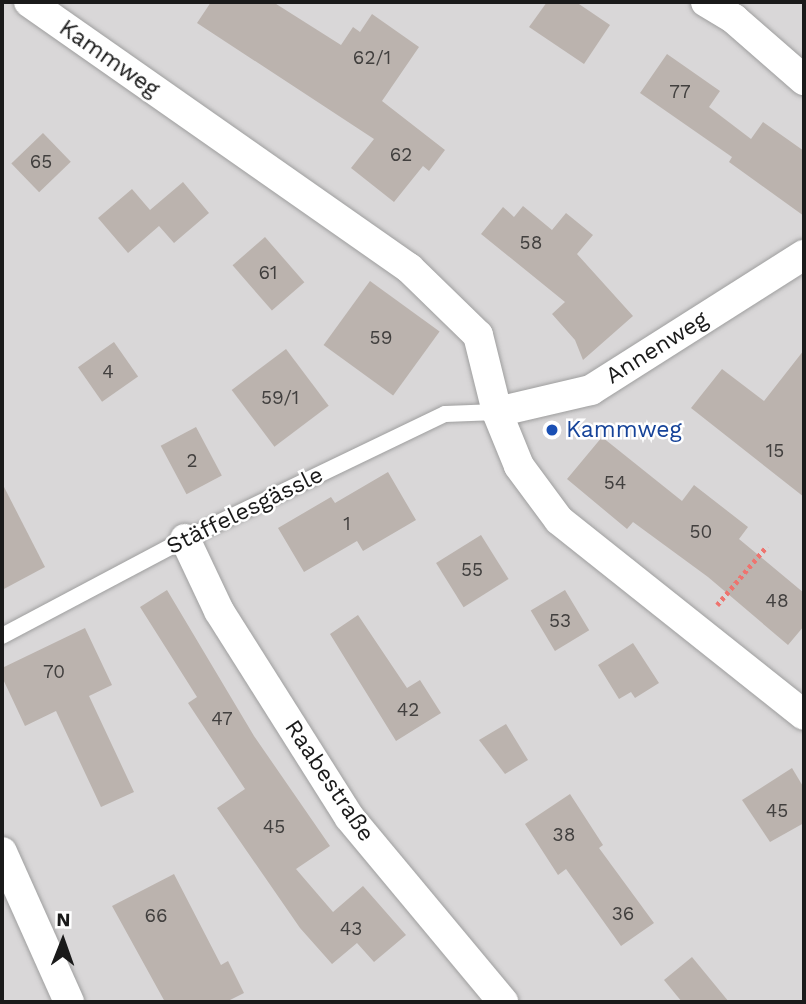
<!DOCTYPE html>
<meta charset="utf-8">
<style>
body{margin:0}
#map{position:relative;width:806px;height:1004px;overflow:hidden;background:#ebe7e1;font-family:"Work Sans",sans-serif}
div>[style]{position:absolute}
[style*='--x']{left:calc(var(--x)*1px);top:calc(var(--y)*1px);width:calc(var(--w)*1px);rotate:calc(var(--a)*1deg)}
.residential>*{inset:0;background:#d9d7d8;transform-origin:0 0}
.building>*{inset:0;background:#bbb3ae;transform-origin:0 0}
.path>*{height:4.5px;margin-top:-2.25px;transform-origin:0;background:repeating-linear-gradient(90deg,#ee746f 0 3.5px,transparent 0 7px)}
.roads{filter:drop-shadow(0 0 2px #9e9e9e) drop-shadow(0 0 2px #9e9e9e)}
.lane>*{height:16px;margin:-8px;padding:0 8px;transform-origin:8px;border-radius:8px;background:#fff}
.street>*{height:30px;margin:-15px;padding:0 15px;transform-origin:15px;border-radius:15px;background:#fff}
.dots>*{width:19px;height:19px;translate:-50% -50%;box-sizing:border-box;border:4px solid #fff;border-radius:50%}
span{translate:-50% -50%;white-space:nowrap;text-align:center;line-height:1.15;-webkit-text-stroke:5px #fff;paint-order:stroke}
.number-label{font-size:19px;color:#42403f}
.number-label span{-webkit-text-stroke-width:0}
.street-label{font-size:23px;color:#1a1a1a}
.transit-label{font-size:23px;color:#164399}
.left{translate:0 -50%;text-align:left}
.frame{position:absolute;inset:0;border:4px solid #1a1a1a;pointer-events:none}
.north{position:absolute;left:28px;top:906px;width:70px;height:70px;-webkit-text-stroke:5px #fff;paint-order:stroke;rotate:1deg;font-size:19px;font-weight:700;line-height:28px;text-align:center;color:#1a1a1a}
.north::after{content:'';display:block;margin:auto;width:24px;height:32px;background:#1a1a1a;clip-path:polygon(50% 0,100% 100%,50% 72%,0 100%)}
</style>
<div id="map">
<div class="residential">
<i style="left:2px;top:2px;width:802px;height:1000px"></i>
</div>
<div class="building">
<i style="clip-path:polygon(211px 2px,273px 2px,341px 45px,353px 27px,360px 32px,372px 14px,419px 47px,382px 101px,445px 150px,429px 171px,423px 166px,394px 202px,351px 168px,374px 139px,197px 23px)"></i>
<i style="clip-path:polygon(547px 2px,576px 2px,610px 25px,584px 64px,529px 27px)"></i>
<i style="clip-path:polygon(667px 54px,720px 91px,709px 107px,751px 139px,763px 122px,804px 151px,804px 216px,729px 162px,732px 157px,640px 93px)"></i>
<i style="left:43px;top:133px;width:40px;height:44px;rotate:46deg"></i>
<i style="clip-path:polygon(183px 182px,209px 213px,174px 243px,159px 226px,128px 253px,98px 218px,132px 189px,150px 210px)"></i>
<i style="clip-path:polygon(523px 206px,552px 230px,566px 213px,593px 235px,577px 254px,633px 316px,583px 360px,575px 340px,552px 314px,565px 302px,481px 234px,503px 207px,514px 217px)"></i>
<i style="left:265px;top:237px;width:60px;height:43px;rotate:49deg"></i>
<i style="left:370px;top:281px;width:86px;height:79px;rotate:36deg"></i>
<i style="left:114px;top:342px;width:42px;height:44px;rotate:55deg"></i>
<i style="left:286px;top:349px;width:71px;height:68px;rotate:53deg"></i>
<i style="clip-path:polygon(804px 350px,804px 497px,691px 408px,722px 369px,764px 401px)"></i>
<i style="left:196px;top:427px;width:55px;height:40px;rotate:62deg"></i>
<i style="clip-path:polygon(602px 437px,682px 501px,694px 485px,748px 527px,739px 539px,804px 593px,804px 626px,788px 645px,708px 577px,633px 522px,627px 529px,567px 479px)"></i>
<i style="clip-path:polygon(388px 472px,416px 520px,363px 551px,357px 541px,304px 572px,278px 528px,331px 497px,335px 503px)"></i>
<i style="clip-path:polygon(2px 483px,45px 567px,2px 590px)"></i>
<i style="left:481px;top:535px;width:52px;height:53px;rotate:58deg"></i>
<i style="clip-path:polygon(167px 590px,254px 736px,330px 846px,296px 869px,333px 912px,363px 886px,406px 935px,374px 962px,357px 943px,332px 964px,300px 928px,217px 808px,245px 789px,188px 703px,197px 697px,140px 607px)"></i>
<i style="left:565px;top:590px;width:47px;height:40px;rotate:59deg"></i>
<i style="clip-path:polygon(358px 615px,407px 688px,420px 680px,441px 713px,396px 741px,330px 634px)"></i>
<i style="clip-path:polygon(85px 628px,112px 685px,89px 696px,134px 792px,101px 807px,56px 711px,25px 726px,2px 677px,2px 668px)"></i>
<i style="clip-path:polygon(633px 643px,659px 683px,635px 698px,631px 692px,619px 699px,598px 665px)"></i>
<i style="clip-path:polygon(506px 724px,528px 760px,505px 774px,479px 740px)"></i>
<i style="clip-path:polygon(792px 768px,804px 788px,804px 823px,770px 842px,742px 800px)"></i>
<i style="clip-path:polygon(570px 794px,603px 845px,599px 848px,654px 923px,621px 946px,566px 869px,558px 875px,525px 824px)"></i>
<i style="clip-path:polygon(174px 874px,221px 965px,228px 961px,244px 993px,226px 1002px,165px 1002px,112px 906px)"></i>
<i style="clip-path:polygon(692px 957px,729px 1002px,682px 1002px,664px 980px)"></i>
</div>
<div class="path">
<i style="--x:717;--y:605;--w:77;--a:-49.7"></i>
</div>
<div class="roads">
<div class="lane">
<i style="--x:2;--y:636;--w:207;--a:-27.9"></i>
<i style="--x:185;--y:539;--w:288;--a:-25.7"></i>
<i style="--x:445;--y:414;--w:52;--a:-2.2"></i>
</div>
<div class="street">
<i style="--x:29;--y:2;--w:464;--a:35"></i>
<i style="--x:409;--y:268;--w:96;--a:44.2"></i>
<i style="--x:478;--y:335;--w:79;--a:76.1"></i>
<i style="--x:497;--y:412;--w:58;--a:67.8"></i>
<i style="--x:519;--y:466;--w:67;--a:53.5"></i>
<i style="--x:559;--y:520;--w:313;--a:38.5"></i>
<i style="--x:706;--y:2;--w:33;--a:31"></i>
<i style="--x:734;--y:19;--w:93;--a:41.1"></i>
<i style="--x:497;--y:412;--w:97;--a:-13.2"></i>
<i style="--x:591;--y:390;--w:252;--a:-32.4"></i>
<i style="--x:185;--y:539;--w:80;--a:64.7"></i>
<i style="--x:219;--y:611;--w:244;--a:57.7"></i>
<i style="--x:349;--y:817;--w:241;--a:50.2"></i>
<i style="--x:2;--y:852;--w:164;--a:65.9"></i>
</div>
</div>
<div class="dots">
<i style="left:552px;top:430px;background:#1a4fb4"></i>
</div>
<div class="number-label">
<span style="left:372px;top:58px">62/1</span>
<span style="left:680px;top:92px">77</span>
<span style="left:401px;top:155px">62</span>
<span style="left:41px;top:162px">65</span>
<span style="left:531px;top:243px">58</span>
<span style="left:268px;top:273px">61</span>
<span style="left:381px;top:338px">59</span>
<span style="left:108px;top:372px">4</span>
<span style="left:280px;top:398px">59/1</span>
<span style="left:775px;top:451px">15</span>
<span style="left:192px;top:461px">2</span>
<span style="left:615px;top:483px">54</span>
<span style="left:347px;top:524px">1</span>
<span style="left:701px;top:532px">50</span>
<span style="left:472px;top:570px">55</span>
<span style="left:777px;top:601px">48</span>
<span style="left:560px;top:621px">53</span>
<span style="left:54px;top:672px">70</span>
<span style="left:408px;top:710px">42</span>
<span style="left:222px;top:719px">47</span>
<span style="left:777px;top:811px">45</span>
<span style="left:274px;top:827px">45</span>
<span style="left:564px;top:835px">38</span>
<span style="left:623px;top:914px">36</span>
<span style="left:156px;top:916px">66</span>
<span style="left:351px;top:929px">43</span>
</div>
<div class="street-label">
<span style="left:109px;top:59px;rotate:35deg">Kammweg</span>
<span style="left:657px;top:348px;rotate:-32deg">Annenweg</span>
<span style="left:245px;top:511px;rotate:-26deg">Stäffelesgässle</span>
<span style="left:329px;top:781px;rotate:56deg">Raabestraße</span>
</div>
<div class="transit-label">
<span class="left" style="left:566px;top:430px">Kammweg</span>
</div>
<div class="frame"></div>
<div class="north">N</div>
</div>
